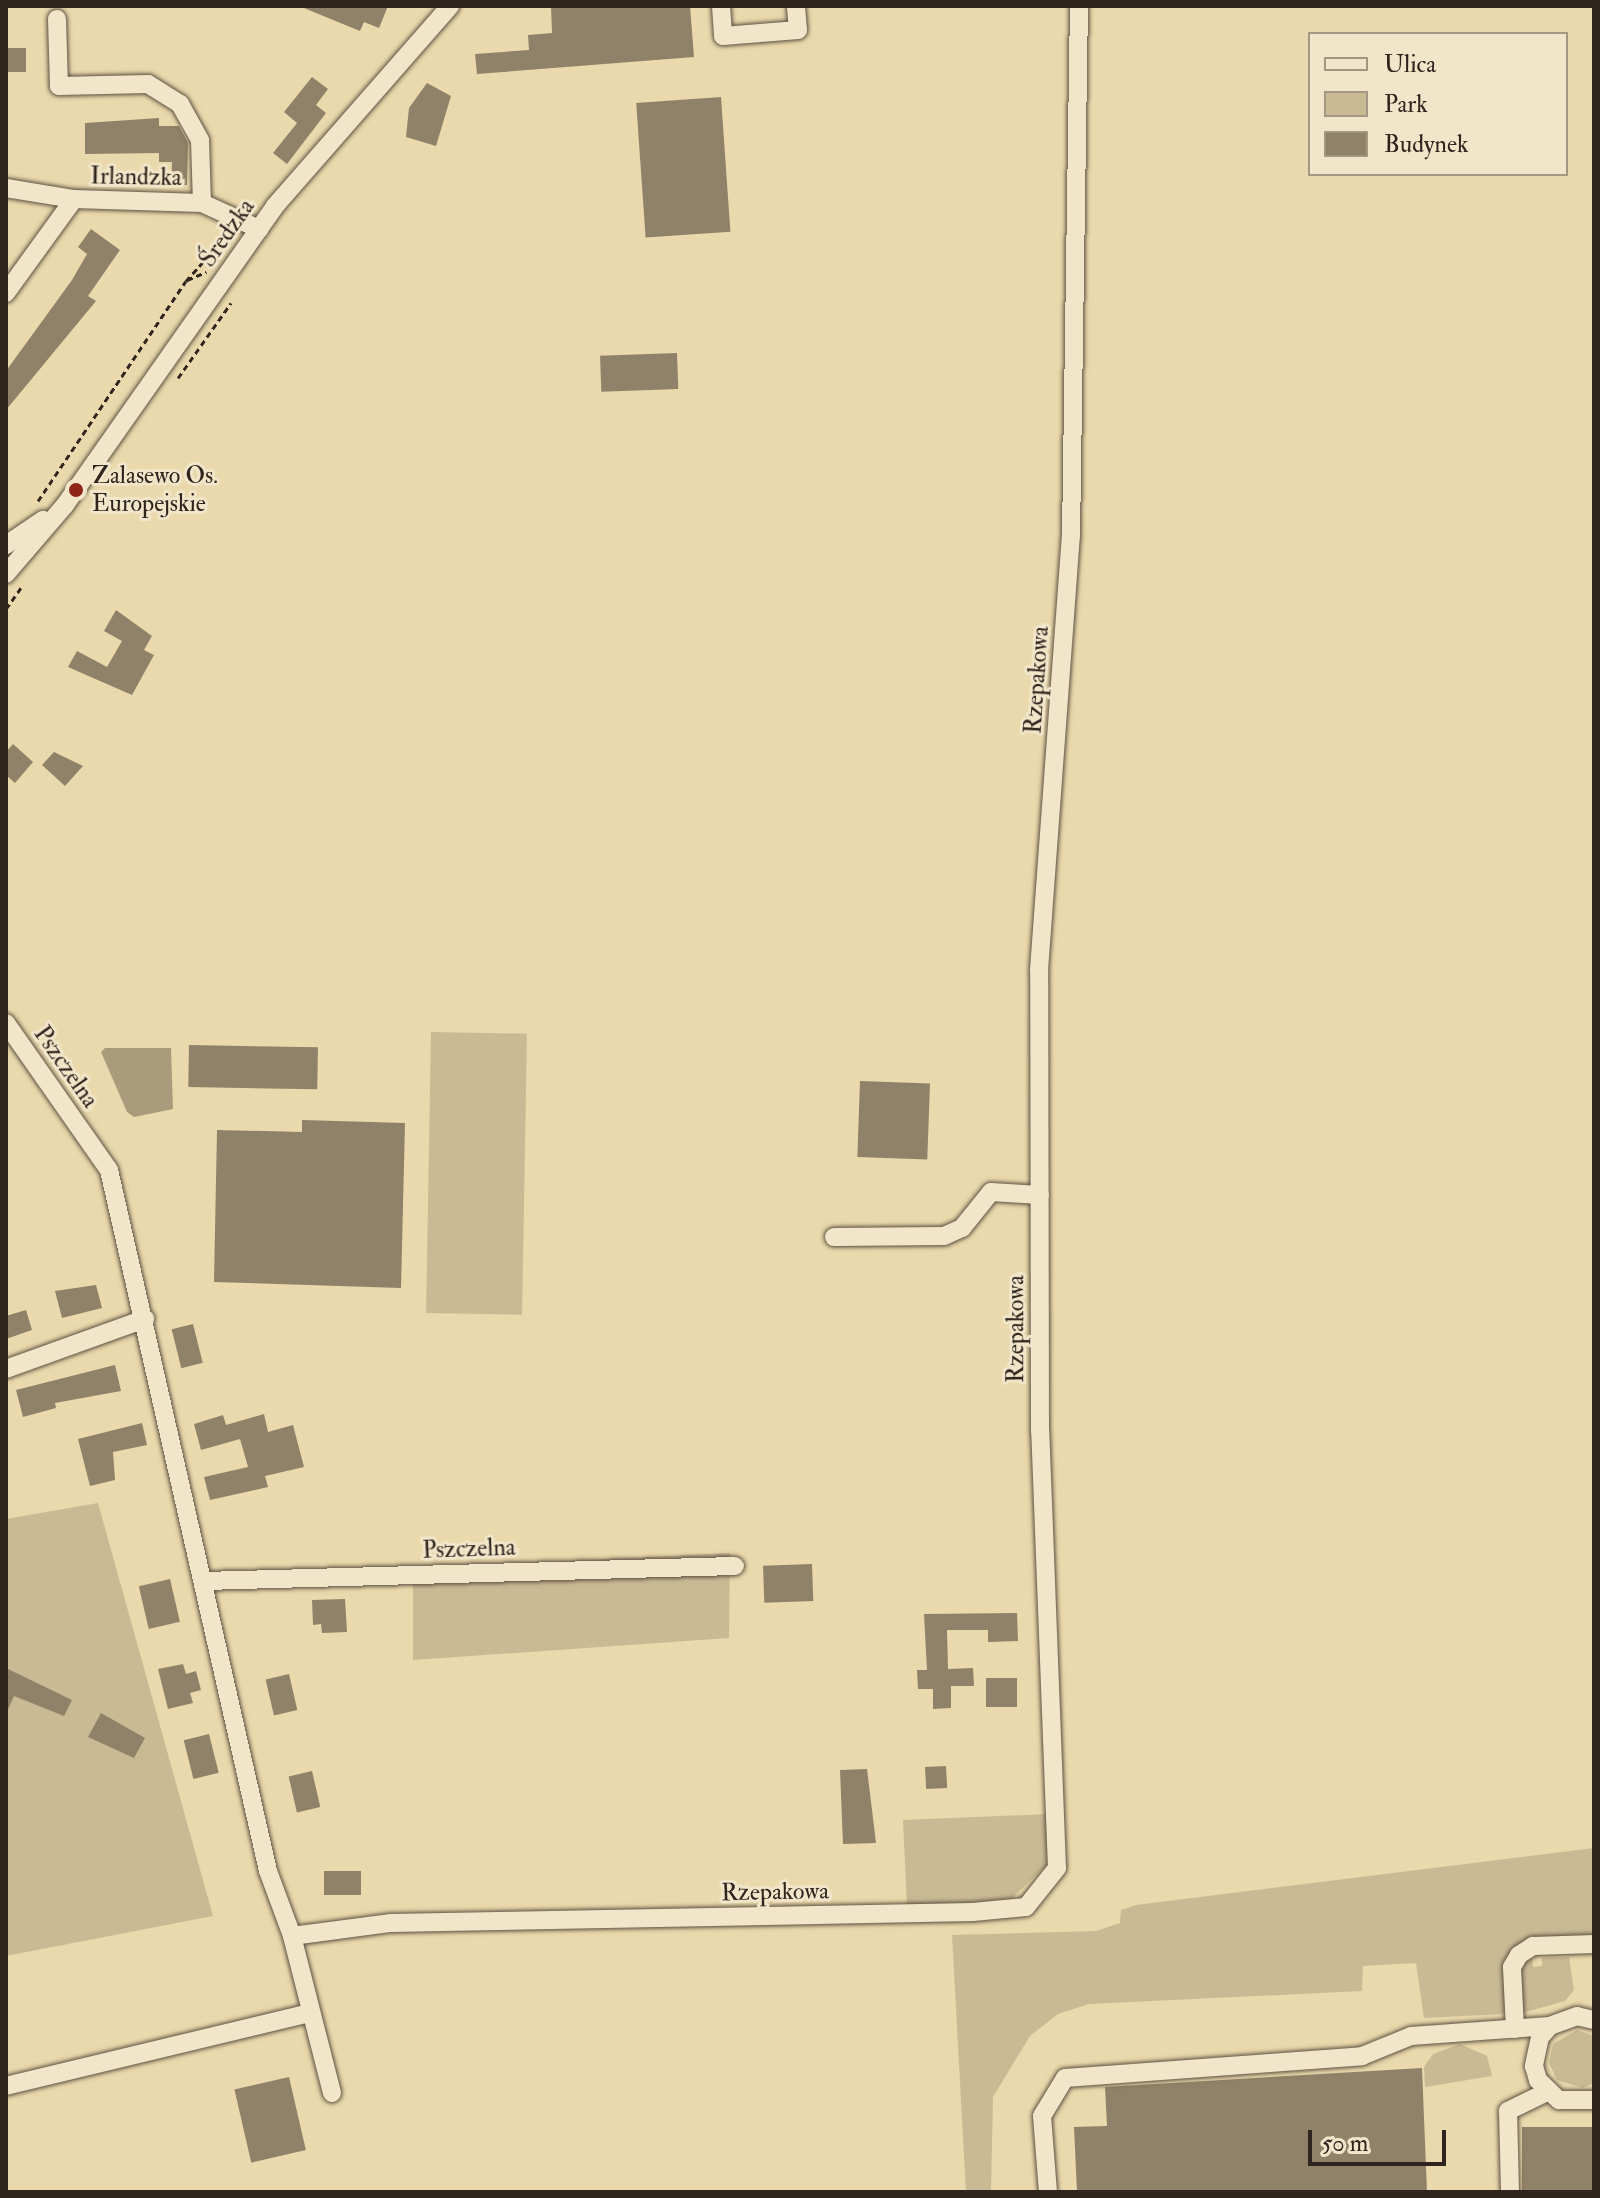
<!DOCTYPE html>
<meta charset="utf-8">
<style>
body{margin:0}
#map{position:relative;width:1600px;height:2198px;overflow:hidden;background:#e9d9ac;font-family:"IM FELL Double Pica",serif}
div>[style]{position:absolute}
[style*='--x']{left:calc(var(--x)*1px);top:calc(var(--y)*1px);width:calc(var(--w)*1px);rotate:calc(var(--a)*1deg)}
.green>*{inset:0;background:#caba94;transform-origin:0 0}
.water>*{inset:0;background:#aa9b7c}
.building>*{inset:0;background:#908268;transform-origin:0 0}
.path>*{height:3px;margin-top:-1.5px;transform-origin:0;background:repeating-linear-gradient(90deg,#30241e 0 6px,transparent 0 10px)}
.roads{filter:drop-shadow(0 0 2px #5e5142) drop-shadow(0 0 2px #5e5142)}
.minor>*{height:18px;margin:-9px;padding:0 9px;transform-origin:9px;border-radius:9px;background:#f1e6c9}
.dots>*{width:22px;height:22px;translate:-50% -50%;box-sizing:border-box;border:4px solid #f1e6c9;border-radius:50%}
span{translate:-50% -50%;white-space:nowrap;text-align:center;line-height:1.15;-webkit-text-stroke:6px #f1e6c9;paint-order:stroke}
.street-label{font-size:24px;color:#30241e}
.poi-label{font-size:24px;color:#30241e}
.left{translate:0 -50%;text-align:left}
.frame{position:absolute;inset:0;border:8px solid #30241e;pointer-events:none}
.legend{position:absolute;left:1308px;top:32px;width:260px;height:144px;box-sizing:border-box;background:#f1e6c9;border:2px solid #a49885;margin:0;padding:10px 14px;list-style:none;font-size:24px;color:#30241e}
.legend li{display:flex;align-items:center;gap:16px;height:40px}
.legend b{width:40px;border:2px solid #a49885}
.scale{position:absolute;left:1308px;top:2130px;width:138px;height:36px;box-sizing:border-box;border:4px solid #30241e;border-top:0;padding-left:10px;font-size:24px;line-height:28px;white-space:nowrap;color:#30241e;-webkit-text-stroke:6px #f1e6c9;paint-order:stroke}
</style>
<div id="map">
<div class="green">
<i style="left:431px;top:1032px;width:96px;height:281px;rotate:1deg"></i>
<i style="clip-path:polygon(98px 1503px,213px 1916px,6px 1956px,6px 1519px)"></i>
<i style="clip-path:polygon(730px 1553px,729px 1638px,413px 1660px,413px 1586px,401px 1569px)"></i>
<i style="clip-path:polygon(1050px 1814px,1051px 1861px,1011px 1899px,907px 1908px,903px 1820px)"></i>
<i style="clip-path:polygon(1594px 1848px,1594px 1939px,1526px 1945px,1503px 2014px,1424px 2018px,1416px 1963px,1363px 1966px,1362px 1991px,1089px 2004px,1058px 2014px,1030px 2036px,993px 2097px,991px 2192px,966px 2192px,952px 1935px,1096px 1931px,1120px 1923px,1121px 1910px,1136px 1905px)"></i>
<i style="clip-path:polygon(1532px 1954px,1533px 1967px,1542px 1966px,1542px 1958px,1569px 1957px,1574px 1990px,1565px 2001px,1522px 2013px,1520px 1966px)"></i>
<i style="clip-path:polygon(1577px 2030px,1594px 2036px,1594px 2083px,1583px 2088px,1557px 2080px,1549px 2063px,1553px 2044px)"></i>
<i style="clip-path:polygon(1460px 2044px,1487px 2056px,1492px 2076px,1425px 2087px,1424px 2067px,1433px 2054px)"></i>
</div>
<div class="water">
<i style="clip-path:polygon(105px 1048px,171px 1048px,173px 1109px,134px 1117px,127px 1112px,101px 1052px)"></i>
</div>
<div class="building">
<i style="clip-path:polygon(299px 6px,388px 6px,379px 28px,364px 22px,360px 31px)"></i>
<i style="clip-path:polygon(551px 6px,690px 6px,694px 57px,477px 74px,475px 54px,529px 50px,528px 35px,552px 33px)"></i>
<i style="left:6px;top:48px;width:20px;height:24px"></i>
<i style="clip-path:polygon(312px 77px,328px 89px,316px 105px,326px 113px,287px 164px,273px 153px,297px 123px,284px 112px)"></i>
<i style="clip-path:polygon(427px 83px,451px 96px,436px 146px,406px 137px,409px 108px)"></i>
<i style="left:721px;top:97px;width:135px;height:85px;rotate:86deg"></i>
<i style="clip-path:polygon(159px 118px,159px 126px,179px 126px,188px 143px,187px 185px,171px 185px,172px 162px,159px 162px,159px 153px,85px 154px,85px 123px)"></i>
<i style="clip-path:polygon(91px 229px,120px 250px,88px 296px,96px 301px,6px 410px,6px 371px,72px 280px,87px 254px,78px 247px)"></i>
<i style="left:677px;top:353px;width:36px;height:77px;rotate:88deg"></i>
<i style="clip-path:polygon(116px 610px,152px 636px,144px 650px,154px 655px,132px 695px,68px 667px,77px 651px,107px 667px,122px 641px,104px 631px)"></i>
<i style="clip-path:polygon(13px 744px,33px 762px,15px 783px,6px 775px,6px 752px)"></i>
<i style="clip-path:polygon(54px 752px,83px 766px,65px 786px,42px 765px)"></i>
<i style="left:189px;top:1045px;width:129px;height:42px;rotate:1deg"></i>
<i style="left:860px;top:1081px;width:70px;height:76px;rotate:2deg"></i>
<i style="clip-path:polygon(302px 1120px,405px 1123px,401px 1288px,214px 1282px,217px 1130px,302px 1132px)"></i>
<i style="clip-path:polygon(96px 1285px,102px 1308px,62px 1318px,55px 1291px)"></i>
<i style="clip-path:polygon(26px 1310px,32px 1330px,6px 1339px,6px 1316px)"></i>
<i style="left:193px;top:1324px;width:40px;height:22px;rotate:76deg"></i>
<i style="clip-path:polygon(115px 1365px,121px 1391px,55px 1403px,56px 1408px,23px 1417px,16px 1390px)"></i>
<i style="clip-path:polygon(264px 1414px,268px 1432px,293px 1425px,304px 1467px,265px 1476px,268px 1487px,210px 1500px,204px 1477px,248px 1467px,240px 1439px,201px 1450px,194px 1424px,223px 1415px,226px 1425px)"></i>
<i style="clip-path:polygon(142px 1423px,147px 1445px,113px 1452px,115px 1480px,90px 1486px,78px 1439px)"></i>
<i style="left:812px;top:1564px;width:37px;height:49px;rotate:88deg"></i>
<i style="left:170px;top:1579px;width:44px;height:32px;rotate:77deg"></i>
<i style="clip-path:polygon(345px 1599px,347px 1632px,322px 1633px,321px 1624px,313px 1625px,312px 1600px)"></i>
<i style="clip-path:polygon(1017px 1613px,1018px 1641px,988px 1642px,988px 1630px,947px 1630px,948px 1669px,973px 1668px,974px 1686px,951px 1686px,951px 1708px,933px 1709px,933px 1689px,918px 1689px,917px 1670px,927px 1670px,924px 1614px)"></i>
<i style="clip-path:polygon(183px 1664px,186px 1674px,196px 1671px,201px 1690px,190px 1693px,193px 1703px,168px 1709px,158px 1669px)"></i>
<i style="clip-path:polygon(6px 1668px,72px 1700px,64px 1716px,14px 1696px,6px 1714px)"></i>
<i style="left:289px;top:1674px;width:37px;height:24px;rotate:77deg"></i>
<i style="left:986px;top:1678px;width:31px;height:29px"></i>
<i style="clip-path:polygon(101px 1713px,145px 1738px,134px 1758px,88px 1737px)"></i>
<i style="left:209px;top:1734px;width:40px;height:26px;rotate:76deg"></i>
<i style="left:946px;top:1766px;width:22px;height:21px;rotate:87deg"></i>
<i style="clip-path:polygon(867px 1769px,876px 1843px,843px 1844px,840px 1770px)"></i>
<i style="left:312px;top:1771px;width:37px;height:24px;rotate:77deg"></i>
<i style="left:361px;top:1871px;width:24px;height:37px;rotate:90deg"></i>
<i style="clip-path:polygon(1422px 2068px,1427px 2192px,1077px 2192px,1074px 2127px,1107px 2126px,1105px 2087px)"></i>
<i style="left:289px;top:2077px;width:75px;height:56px;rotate:77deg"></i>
<i style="left:1594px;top:2127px;width:65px;height:72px;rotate:90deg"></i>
</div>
<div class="path">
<i style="--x:187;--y:280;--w:21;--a:-23"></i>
<i style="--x:178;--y:378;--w:92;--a:-54.8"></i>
<i style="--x:38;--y:501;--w:265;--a:-56.1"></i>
<i style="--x:186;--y:281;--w:62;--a:-48.3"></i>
<i style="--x:6;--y:609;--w:28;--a:-55"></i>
</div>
<div class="roads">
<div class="minor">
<i style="--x:721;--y:6;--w:30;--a:86"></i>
<i style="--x:723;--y:36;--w:75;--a:-4.6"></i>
<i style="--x:798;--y:30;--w:24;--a:-95"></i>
<i style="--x:57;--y:19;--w:67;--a:88.3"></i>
<i style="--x:59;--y:86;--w:89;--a:-1.3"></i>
<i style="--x:148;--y:84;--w:38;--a:32"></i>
<i style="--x:180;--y:104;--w:41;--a:60.9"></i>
<i style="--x:200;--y:140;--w:63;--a:88.2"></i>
<i style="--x:6;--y:188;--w:69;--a:9.2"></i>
<i style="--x:6;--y:293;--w:116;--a:-54.1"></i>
<i style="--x:74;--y:199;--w:128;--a:1.8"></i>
<i style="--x:202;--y:203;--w:63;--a:24.5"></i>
<i style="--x:6;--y:545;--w:45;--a:-34"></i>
<i style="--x:6;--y:574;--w:91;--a:-49.5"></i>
<i style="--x:65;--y:505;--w:365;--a:-54.9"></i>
<i style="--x:275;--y:206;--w:266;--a:-48.8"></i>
<i style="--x:6;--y:1023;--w:179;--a:55"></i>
<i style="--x:109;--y:1170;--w:719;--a:77.22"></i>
<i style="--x:268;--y:1871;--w:69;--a:69.7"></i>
<i style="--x:292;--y:1936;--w:162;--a:75.7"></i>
<i style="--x:834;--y:1237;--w:110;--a:-0.5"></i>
<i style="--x:944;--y:1236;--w:20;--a:-24"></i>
<i style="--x:962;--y:1228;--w:46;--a:-51.1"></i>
<i style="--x:991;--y:1192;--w:49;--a:3.5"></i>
<i style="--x:6;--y:1369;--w:148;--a:-19.8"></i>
<i style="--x:204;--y:1581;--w:531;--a:-1.62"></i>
<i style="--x:292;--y:1936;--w:100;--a:-7.5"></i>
<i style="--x:391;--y:1923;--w:582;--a:-1.08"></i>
<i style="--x:973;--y:1912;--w:53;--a:-5.4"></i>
<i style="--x:1026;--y:1907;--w:50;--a:-51.5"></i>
<i style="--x:1057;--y:1868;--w:437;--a:-92.2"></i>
<i style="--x:1040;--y:1431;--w:461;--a:-90.1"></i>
<i style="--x:1039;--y:970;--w:435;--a:-85.8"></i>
<i style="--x:1071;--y:536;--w:530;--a:-89.14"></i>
<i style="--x:1594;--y:2020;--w:17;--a:-167"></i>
<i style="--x:1577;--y:2016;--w:29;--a:160"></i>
<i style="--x:1550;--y:2026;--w:15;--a:132"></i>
<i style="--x:1540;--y:2037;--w:30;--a:102"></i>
<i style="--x:1534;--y:2066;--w:15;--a:74"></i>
<i style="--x:1538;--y:2080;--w:29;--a:44"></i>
<i style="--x:1559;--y:2100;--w:35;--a:0"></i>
<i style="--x:1515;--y:2029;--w:62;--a:-92.8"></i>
<i style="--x:1512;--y:1967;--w:14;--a:-60"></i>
<i style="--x:1519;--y:1955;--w:17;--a:-33"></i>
<i style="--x:1533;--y:1946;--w:61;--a:-1.9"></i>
<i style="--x:6;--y:2086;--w:313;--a:-13.5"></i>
<i style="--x:1048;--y:2192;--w:76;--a:-94.5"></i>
<i style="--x:1042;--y:2116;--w:44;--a:-58.8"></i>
<i style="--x:1065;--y:2078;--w:298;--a:-4.2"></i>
<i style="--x:1362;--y:2056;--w:53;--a:-22.2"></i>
<i style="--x:1411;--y:2036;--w:139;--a:-4.1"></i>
<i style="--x:1510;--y:2192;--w:81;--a:-91.4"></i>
<i style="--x:1508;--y:2111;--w:43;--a:-26"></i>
</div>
</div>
<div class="dots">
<i style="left:76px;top:490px;background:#8f2418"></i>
</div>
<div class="street-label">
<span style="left:136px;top:177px;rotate:1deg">Irlandzka</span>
<span style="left:227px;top:233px;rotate:-55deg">Średzka</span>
<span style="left:1037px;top:680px;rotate:-86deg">Rzepakowa</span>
<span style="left:66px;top:1067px;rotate:55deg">Pszczelna</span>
<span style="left:1016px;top:1329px;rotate:-90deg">Rzepakowa</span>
<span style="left:469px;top:1549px;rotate:-2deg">Pszczelna</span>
<span style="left:775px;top:1892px;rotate:-1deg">Rzepakowa</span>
</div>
<div class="poi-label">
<span class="left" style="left:92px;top:490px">Zalasewo Os.<br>Europejskie</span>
</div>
<div class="frame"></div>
<ul class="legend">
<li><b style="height:10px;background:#f1e6c9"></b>Ulica</li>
<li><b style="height:22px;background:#caba94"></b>Park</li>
<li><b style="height:22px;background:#908268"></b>Budynek</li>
</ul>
<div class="scale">50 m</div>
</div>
